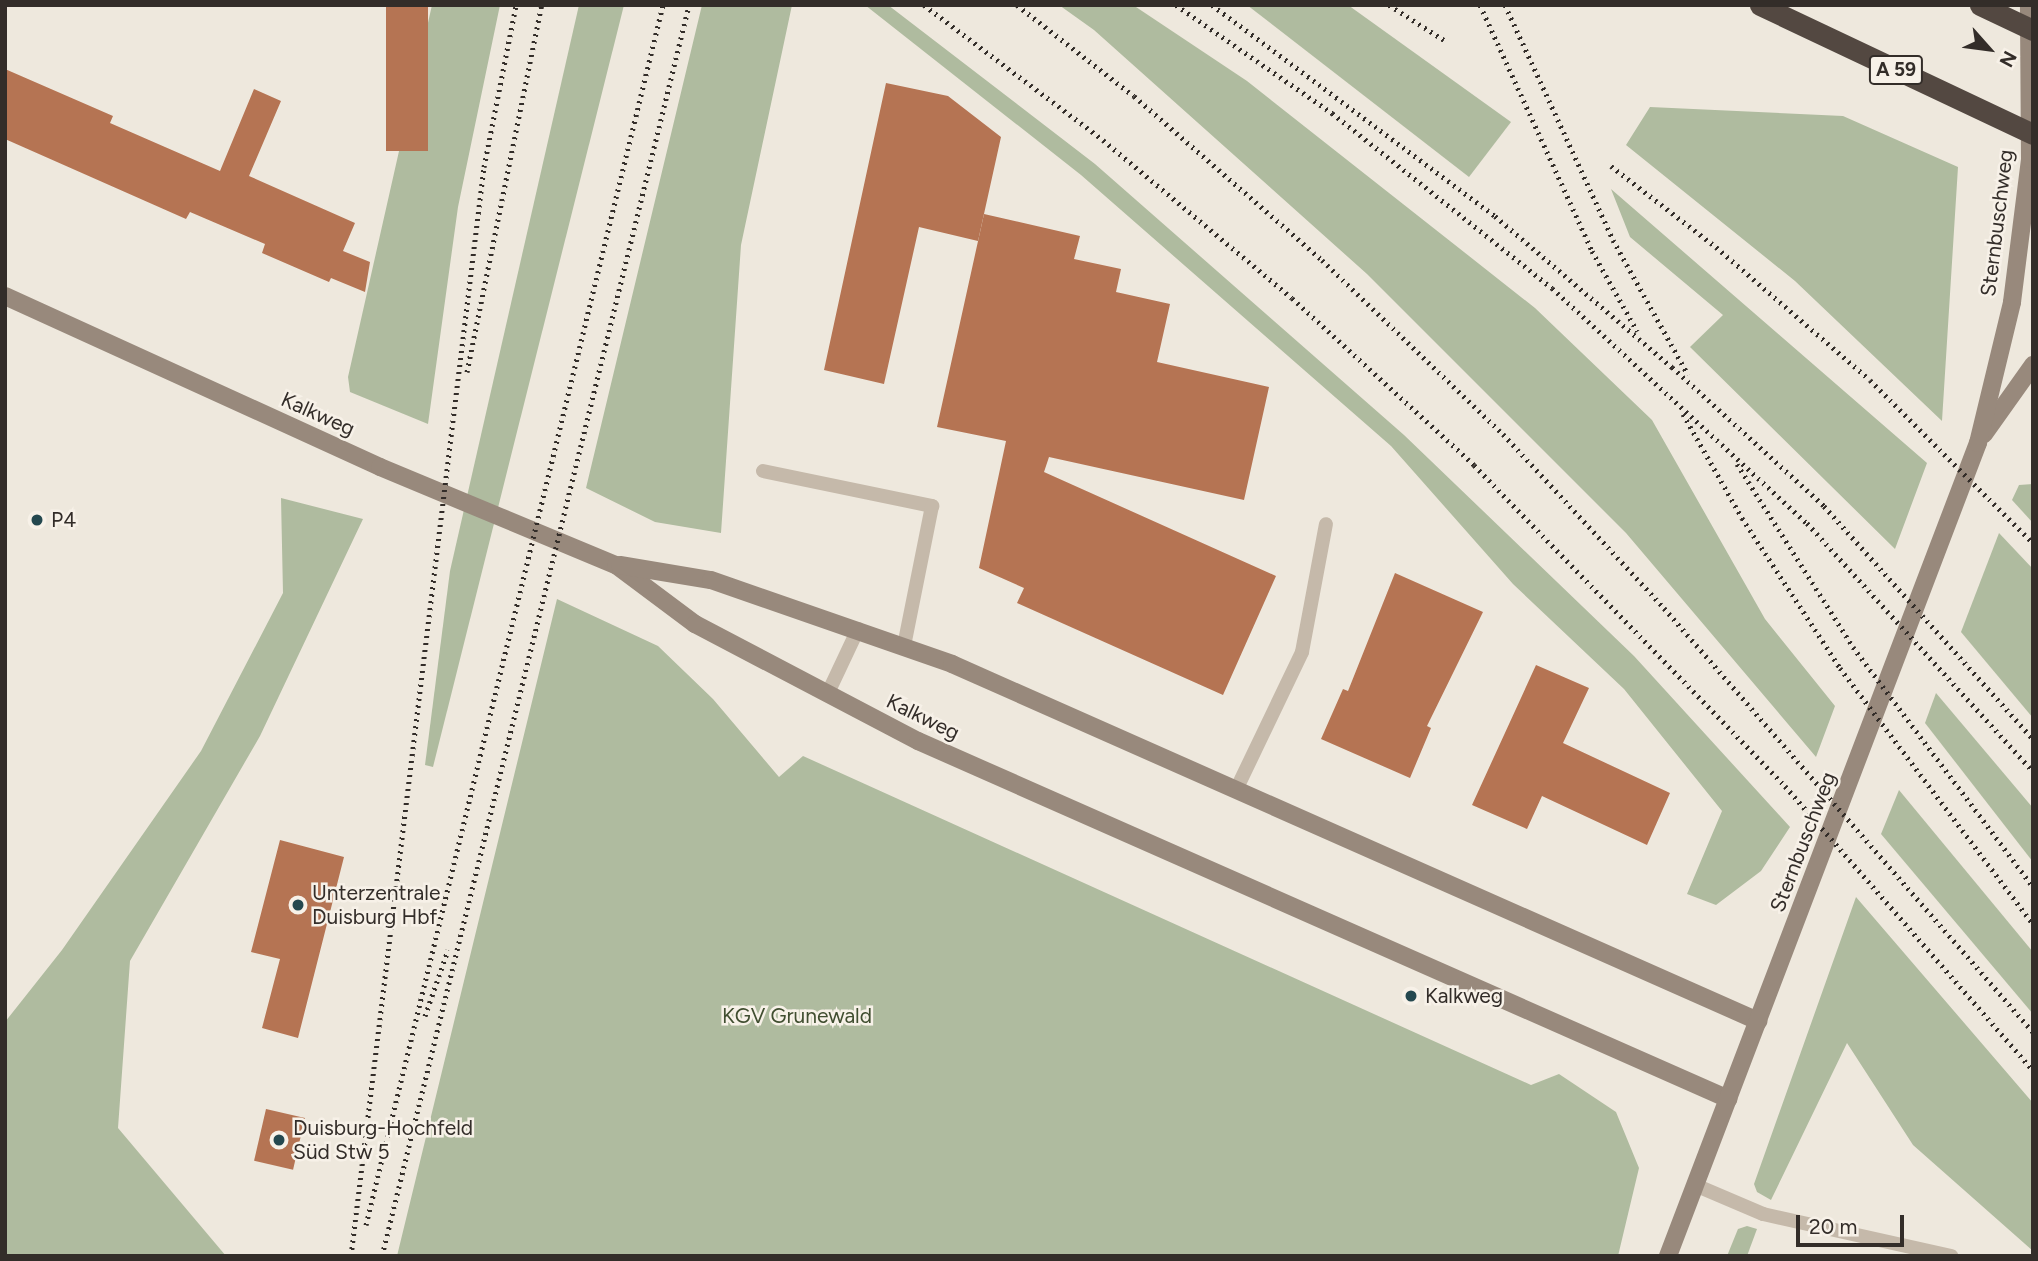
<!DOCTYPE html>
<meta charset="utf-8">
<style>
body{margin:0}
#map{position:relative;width:2038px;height:1261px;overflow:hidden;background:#eee8dd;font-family:Figtree,sans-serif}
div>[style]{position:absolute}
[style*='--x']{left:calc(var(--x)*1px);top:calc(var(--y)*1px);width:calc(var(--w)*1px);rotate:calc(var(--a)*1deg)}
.green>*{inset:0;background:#afbb9f}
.building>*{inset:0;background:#b57453;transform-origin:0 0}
.lane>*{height:14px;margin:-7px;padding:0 7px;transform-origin:7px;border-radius:7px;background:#c5b9aa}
.secondary>*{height:18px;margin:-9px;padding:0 9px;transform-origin:9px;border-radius:9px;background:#98897c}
.highway>*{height:21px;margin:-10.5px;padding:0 10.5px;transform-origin:10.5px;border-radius:10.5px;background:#534841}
.rail>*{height:5px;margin-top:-2.5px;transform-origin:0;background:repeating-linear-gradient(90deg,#332d29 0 2px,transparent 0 7px)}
.dots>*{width:19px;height:19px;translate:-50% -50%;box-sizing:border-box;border:4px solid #f7f1e8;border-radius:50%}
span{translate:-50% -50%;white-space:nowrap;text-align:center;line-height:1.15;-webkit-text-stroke:5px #f7f1e8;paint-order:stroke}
.shield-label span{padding:2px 5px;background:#f7f1e8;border:2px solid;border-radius:5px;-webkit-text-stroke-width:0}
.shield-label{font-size:19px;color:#332d29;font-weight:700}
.street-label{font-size:21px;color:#332d29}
.poi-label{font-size:21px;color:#332d29}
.left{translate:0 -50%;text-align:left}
.park-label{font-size:21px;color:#404e30}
.frame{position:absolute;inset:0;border:7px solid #332d29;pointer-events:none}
.north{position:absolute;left:1954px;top:14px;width:70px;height:70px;-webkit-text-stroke:5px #f7f1e8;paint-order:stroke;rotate:118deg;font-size:19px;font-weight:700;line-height:28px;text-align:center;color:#332d29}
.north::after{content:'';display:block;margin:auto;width:24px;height:32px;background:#332d29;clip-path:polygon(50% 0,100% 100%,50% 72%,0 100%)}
.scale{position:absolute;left:1796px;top:1215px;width:108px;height:32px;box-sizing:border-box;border:4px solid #332d29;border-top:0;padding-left:9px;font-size:21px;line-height:24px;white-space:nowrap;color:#332d29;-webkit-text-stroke:5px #f7f1e8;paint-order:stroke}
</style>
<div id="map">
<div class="green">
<i style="clip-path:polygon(432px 5px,500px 5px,458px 207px,428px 424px,350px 392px,348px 377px)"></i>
<i style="clip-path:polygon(579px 5px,624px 5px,433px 767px,425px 765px,450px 571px)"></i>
<i style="clip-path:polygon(702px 5px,792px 5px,741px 245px,721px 533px,655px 522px,586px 488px)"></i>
<i style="clip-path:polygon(865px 5px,888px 5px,1095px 164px,1404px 435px,1634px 656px,1790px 827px,1761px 871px,1716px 905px,1687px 894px,1722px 811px,1624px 689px,1513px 584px,1391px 446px,1081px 175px)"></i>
<i style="clip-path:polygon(1059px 5px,1133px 5px,1247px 81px,1535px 308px,1652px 420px,1765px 619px,1835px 706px,1816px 757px,1626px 533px,1367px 274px,1094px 30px)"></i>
<i style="clip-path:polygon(1247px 5px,1348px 5px,1511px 122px,1469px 177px)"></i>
<i style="clip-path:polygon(1650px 107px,1843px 116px,1958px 167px,1942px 421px,1795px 281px,1626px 145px)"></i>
<i style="clip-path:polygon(1611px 189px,1927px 463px,1895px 549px,1690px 347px,1723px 315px,1630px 237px)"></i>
<i style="clip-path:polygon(2033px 484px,2033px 523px,2012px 500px,2019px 485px)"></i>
<i style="clip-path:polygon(281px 498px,363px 519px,260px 736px,130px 961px,118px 1128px,226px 1256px,5px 1256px,5px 1022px,62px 950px,201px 751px,283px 593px)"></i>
<i style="clip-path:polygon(1999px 533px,2033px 569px,2033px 718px,1961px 632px)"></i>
<i style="clip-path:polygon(557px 599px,658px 646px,713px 699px,779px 777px,803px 756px,1531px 1085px,1559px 1074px,1616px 1112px,1639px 1168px,1618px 1256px,397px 1256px)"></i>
<i style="clip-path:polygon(1936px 693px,2033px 808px,2033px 862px,1925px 723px)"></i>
<i style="clip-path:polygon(1899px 790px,2033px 952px,2033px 1014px,1881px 834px)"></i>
<i style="clip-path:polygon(1856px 897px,2033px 1103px,2033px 1251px,1913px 1145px,1847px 1043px,1771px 1200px,1757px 1192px,1754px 1184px)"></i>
<i style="clip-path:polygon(1747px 1226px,1757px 1229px,1747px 1256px,1727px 1256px,1738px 1229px)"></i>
</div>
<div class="building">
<i style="left:386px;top:5px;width:42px;height:146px"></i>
<i style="clip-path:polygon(5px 69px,113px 116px,110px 123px,220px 171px,254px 89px,281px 101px,249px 176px,355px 223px,343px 251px,370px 262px,365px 292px,331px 278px,329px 282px,262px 253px,265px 244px,190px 212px,186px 219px,5px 139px)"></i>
<i style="clip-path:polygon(886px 83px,948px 96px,1001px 137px,978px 241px,919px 227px,884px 384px,824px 370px)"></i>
<i style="clip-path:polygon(984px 214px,1080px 236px,1074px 259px,1121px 269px,1116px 292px,1170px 304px,1157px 362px,1269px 387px,1244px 500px,1049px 457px,1044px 472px,1276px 576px,1223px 695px,1017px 603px,1024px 588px,979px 568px,1006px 441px,937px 427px)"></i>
<i style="clip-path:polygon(1395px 573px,1483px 612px,1427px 726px,1431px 728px,1410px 778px,1321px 739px,1343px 689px,1348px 691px)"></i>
<i style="clip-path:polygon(1536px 665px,1589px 688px,1563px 743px,1670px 793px,1647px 845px,1542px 796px,1527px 829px,1472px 805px)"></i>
<i style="clip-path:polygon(280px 840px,344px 857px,298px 1038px,262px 1028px,280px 959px,251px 952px)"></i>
<i style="left:266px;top:1109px;width:40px;height:53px;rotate:13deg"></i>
</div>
<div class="lane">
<i style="--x:763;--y:471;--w:173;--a:11.7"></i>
<i style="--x:932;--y:506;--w:143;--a:101.3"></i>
<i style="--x:827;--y:695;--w:73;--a:-64.8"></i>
<i style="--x:1236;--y:790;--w:153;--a:-64.4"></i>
<i style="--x:1302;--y:652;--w:130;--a:-79.4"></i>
<i style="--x:1695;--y:1185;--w:74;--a:23.1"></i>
<i style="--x:1763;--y:1214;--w:193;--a:12.6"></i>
</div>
<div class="secondary">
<i style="--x:5;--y:296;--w:412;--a:24.5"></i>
<i style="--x:380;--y:467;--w:256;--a:22.6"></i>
<i style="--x:616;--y:565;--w:99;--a:36.8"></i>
<i style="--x:695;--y:624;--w:252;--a:27.7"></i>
<i style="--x:918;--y:741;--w:886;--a:23.84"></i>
<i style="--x:1984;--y:434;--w:85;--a:-54.6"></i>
<i style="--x:620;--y:565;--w:92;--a:9.4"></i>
<i style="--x:711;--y:580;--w:255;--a:19.2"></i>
<i style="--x:952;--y:664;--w:882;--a:23.89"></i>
<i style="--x:1668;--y:1256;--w:870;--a:-69.13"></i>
<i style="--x:1978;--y:443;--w:145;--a:-76.4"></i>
<i style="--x:2012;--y:302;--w:144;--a:-82.8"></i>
<i style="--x:2030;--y:159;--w:154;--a:-90.4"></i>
</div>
<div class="highway">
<i style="--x:1760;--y:5;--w:302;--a:25.3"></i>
<i style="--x:1980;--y:5;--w:59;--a:25.3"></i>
</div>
<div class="rail">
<i style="--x:924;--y:5;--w:224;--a:37"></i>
<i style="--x:1103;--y:140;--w:246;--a:39.9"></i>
<i style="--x:1292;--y:298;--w:247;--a:42.5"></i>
<i style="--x:1474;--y:465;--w:447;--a:45.9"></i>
<i style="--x:1785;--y:786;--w:377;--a:48.9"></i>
<i style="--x:1017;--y:5;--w:148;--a:37.9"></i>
<i style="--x:1134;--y:96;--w:249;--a:41.1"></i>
<i style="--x:1322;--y:260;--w:251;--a:43.9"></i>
<i style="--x:1503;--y:434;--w:237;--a:47.2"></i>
<i style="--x:1664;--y:608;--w:562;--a:48.97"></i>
<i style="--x:1176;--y:5;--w:190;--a:34.7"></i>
<i style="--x:1332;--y:113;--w:281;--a:38.5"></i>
<i style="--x:1552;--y:288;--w:347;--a:42.7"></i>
<i style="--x:1807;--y:523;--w:336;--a:47.7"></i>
<i style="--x:1212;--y:5;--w:353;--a:36.7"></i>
<i style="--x:1495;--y:216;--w:233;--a:40.5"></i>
<i style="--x:1672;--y:367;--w:206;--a:42.4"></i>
<i style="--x:1824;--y:506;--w:313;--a:48.1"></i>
<i style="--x:1389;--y:5;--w:65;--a:32.5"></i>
<i style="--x:1480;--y:5;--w:270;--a:65.5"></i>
<i style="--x:1592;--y:251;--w:92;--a:60.6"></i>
<i style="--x:1505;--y:5;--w:259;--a:65.3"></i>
<i style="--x:1613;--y:240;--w:154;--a:60.9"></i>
<i style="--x:1611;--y:166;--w:133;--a:37.6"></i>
<i style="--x:1716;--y:247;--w:203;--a:40.8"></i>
<i style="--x:1870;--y:380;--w:231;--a:45"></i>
<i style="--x:467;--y:372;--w:375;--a:-78.5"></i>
<i style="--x:1683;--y:414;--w:120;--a:60.4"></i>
<i style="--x:1742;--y:518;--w:179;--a:56.8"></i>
<i style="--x:1840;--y:668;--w:321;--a:53"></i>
<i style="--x:1737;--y:464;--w:217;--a:57.6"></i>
<i style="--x:1853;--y:647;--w:300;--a:53.1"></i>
<i style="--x:425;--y:1016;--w:70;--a:-70.8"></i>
<i style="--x:366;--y:1225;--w:1256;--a:-76.32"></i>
<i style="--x:351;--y:1256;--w:1097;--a:-83.04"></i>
<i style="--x:484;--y:167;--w:165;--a:-78.8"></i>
<i style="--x:382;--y:1256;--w:1288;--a:-76.21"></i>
</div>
<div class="dots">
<i style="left:37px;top:520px;background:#24484f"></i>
<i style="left:298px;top:905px;background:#24484f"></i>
<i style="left:1411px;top:996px;background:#24484f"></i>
<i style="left:279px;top:1140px;background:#24484f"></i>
</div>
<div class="shield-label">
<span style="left:1896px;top:70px">A 59</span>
</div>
<div class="street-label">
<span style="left:1997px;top:223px;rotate:-83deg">Sternbuschweg</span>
<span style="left:318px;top:414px;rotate:24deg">Kalkweg</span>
<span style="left:923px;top:717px;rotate:26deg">Kalkweg</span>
<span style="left:1803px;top:842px;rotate:-69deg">Sternbuschweg</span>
</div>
<div class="poi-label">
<span class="left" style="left:51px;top:520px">P4</span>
<span class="left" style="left:312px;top:905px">Unterzentrale<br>Duisburg Hbf</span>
<span class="left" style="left:1425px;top:996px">Kalkweg</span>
<span class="left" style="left:293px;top:1140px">Duisburg-Hochfeld<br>Süd Stw 5</span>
</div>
<div class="park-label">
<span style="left:797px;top:1016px">KGV Grunewald</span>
</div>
<div class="frame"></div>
<div class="north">N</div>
<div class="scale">20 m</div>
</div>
